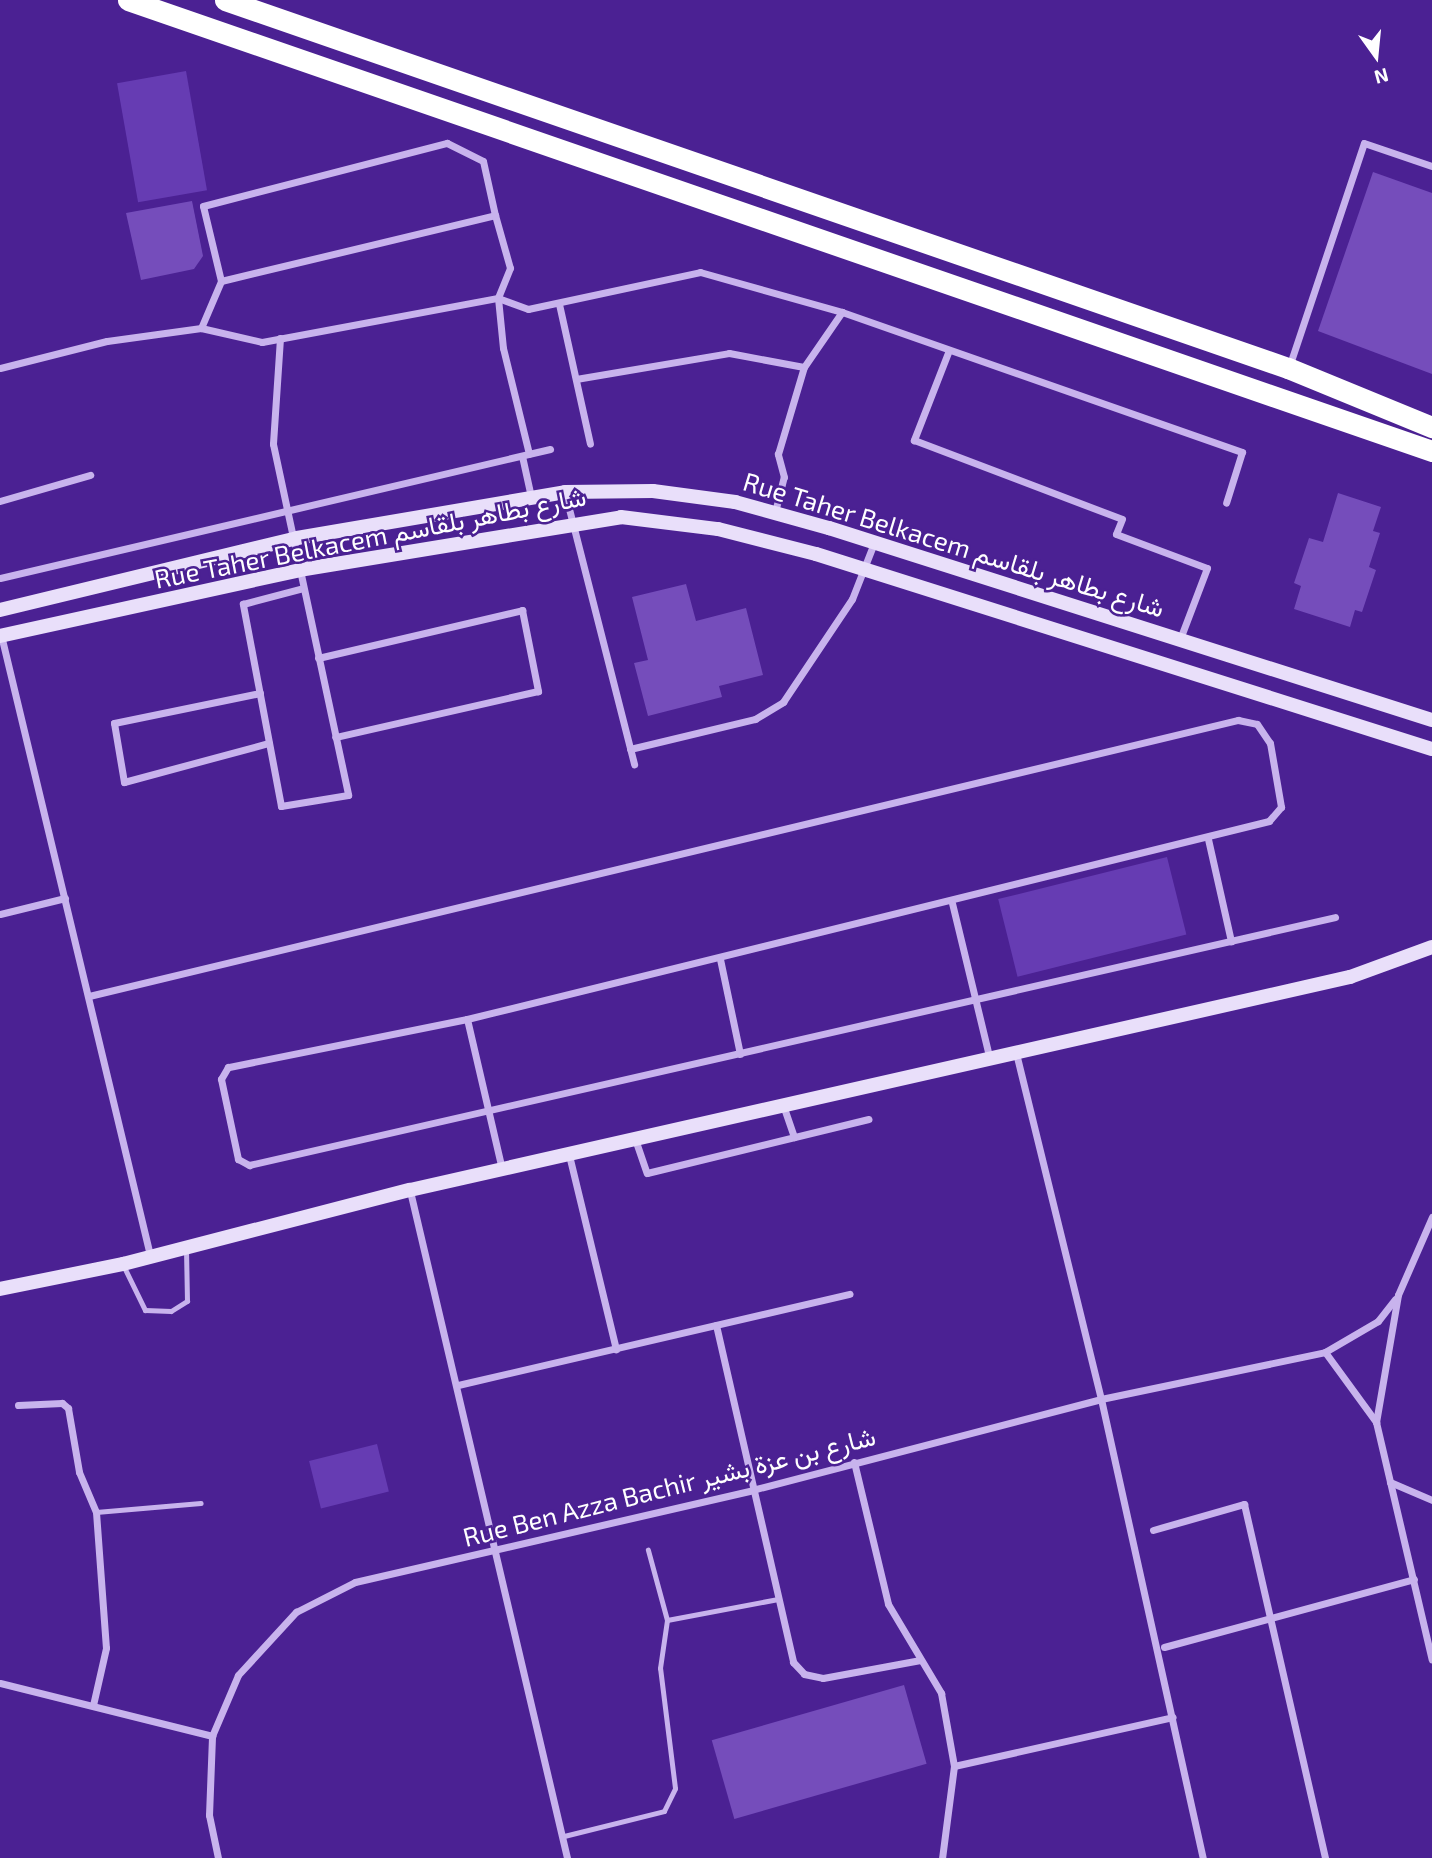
<!DOCTYPE html>
<meta charset="utf-8">
<style>
body{margin:0}
#map{position:relative;width:1432px;height:1858px;overflow:hidden;background:#4b2193;font-family:"Exo 2",Vazirmatn,sans-serif}
div>[style]{position:absolute}
[style*='--x']{left:calc(var(--x)*1px);top:calc(var(--y)*1px);width:calc(var(--w)*1px);rotate:calc(var(--a)*1deg)}
.green>*{inset:0;background:#663cb3;transform-origin:0 0}
.building>*{inset:0;background:#754dbb;transform-origin:0 0}
.lane>*{height:5px;margin:-2.5px;padding:0 2.5px;transform-origin:2.5px;border-radius:2.5px;background:#c8b3ed}
.street>*{height:7px;margin:-3.5px;padding:0 3.5px;transform-origin:3.5px;border-radius:3.5px;background:#c8b3ed}
.secondary>*{height:14px;margin:-7px;padding:0 7px;transform-origin:7px;border-radius:7px;background:#e9dffa}
.highway>*{height:21px;margin:-10.5px;padding:0 10.5px;transform-origin:10.5px;border-radius:10.5px;background:#fff}
span{translate:-50% -50%;white-space:nowrap;text-align:center;line-height:1.15;-webkit-text-stroke:5px #4b2193;paint-order:stroke}
.street-label{font-size:26px;color:#fff}
.north{position:absolute;left:1341px;top:21px;width:70px;height:70px;-webkit-text-stroke:5px #4b2193;paint-order:stroke;rotate:165deg;font-size:19px;font-weight:700;line-height:28px;text-align:center;color:#fff}
.north::after{content:'';display:block;margin:auto;width:24px;height:32px;background:#fff;clip-path:polygon(50% 0,100% 100%,50% 72%,0 100%)}
</style>
<div id="map">
<div class="green">
<i style="left:186px;top:71px;width:121px;height:70px;rotate:80deg"></i>
<i style="left:1167px;top:857px;width:80px;height:174px;rotate:76deg"></i>
<i style="left:377px;top:1444px;width:49px;height:70px;rotate:76deg"></i>
</div>
<div class="building">
<i style="clip-path:polygon(1373px 172px,1432px 193px,1432px 374px,1318px 331px)"></i>
<i style="clip-path:polygon(192px 201px,203px 256px,194px 269px,141px 280px,126px 213px)"></i>
<i style="clip-path:polygon(1338px 493px,1381px 507px,1373px 531px,1380px 533px,1369px 567px,1376px 570px,1362px 612px,1355px 610px,1350px 627px,1294px 609px,1301px 586px,1294px 583px,1309px 538px,1323px 542px)"></i>
<i style="clip-path:polygon(686px 584px,696px 621px,746px 608px,763px 675px,719px 686px,722px 697px,648px 716px,634px 663px,648px 660px,632px 597px)"></i>
<i style="left:904px;top:1685px;width:82px;height:200px;rotate:74deg"></i>
</div>
<div class="lane">
<i style="--x:124;--y:1267;--w:48;--a:64"></i>
<i style="--x:145;--y:1310;--w:26;--a:2"></i>
<i style="--x:171;--y:1311;--w:19;--a:-32"></i>
<i style="--x:187;--y:1301;--w:52;--a:-91.1"></i>
<i style="--x:96;--y:1512;--w:105;--a:-4.9"></i>
<i style="--x:667;--y:1620;--w:113;--a:-10.7"></i>
<i style="--x:564;--y:1836;--w:103;--a:-14"></i>
<i style="--x:664;--y:1811;--w:25;--a:-64"></i>
<i style="--x:675;--y:1788;--w:121;--a:-97.1"></i>
<i style="--x:660;--y:1668;--w:49;--a:-81.7"></i>
<i style="--x:667;--y:1620;--w:73;--a:-105.2"></i>
</div>
<div class="street">
<i style="--x:221;--y:281;--w:282;--a:-13.5"></i>
<i style="--x:495;--y:215;--w:55;--a:74.2"></i>
<i style="--x:510;--y:268;--w:32;--a:112"></i>
<i style="--x:498;--y:298;--w:50;--a:84.3"></i>
<i style="--x:503;--y:348;--w:109;--a:76.2"></i>
<i style="--x:559;--y:304;--w:143;--a:77.5"></i>
<i style="--x:201;--y:328;--w:51;--a:-66.9"></i>
<i style="--x:221;--y:281;--w:77;--a:-103.5"></i>
<i style="--x:203;--y:206;--w:252;--a:-14.5"></i>
<i style="--x:447;--y:143;--w:40;--a:26.6"></i>
<i style="--x:483;--y:161;--w:55;--a:77.5"></i>
<i style="--x:280;--y:338;--w:106;--a:93.8"></i>
<i style="--x:273;--y:444;--w:359;--a:77.9"></i>
<i style="--x:348;--y:795;--w:68;--a:170.7"></i>
<i style="--x:281;--y:806;--w:206;--a:-100.7"></i>
<i style="--x:243;--y:604;--w:62;--a:-14.9"></i>
<i style="--x:949;--y:350;--w:97;--a:111.3"></i>
<i style="--x:914;--y:440;--w:222;--a:20.8"></i>
<i style="--x:1122;--y:519;--w:16;--a:112"></i>
<i style="--x:1116;--y:534;--w:97;--a:20.5"></i>
<i style="--x:1207;--y:568;--w:76;--a:110.8"></i>
<i style="--x:1289;--y:367;--w:236;--a:-71.5"></i>
<i style="--x:1364;--y:143;--w:72;--a:18.7"></i>
<i style="--x:0;--y:368;--w:110;--a:-14.2"></i>
<i style="--x:107;--y:341;--w:95;--a:-7.9"></i>
<i style="--x:201;--y:328;--w:63;--a:12.9"></i>
<i style="--x:262;--y:342;--w:240;--a:-10.6"></i>
<i style="--x:498;--y:298;--w:32;--a:20"></i>
<i style="--x:528;--y:309;--w:176;--a:-12.1"></i>
<i style="--x:700;--y:272;--w:148;--a:15.7"></i>
<i style="--x:842;--y:312;--w:424;--a:19.3"></i>
<i style="--x:1242;--y:452;--w:53;--a:107.4"></i>
<i style="--x:576;--y:379;--w:155;--a:-9.6"></i>
<i style="--x:729;--y:353;--w:76;--a:10.6"></i>
<i style="--x:522;--y:456;--w:42;--a:77.6"></i>
<i style="--x:565;--y:493;--w:280;--a:75.7"></i>
<i style="--x:0;--y:501;--w:94;--a:-16.1"></i>
<i style="--x:775;--y:512;--w:36;--a:-76"></i>
<i style="--x:784;--y:477;--w:24;--a:-105"></i>
<i style="--x:778;--y:454;--w:91;--a:-73.4"></i>
<i style="--x:804;--y:367;--w:67;--a:-55.4"></i>
<i style="--x:0;--y:578;--w:565;--a:-13.2"></i>
<i style="--x:1;--y:635;--w:638;--a:76.49"></i>
<i style="--x:318;--y:658;--w:210;--a:-13.2"></i>
<i style="--x:522;--y:610;--w:83;--a:78.8"></i>
<i style="--x:538;--y:691;--w:208;--a:167.2"></i>
<i style="--x:260;--y:693;--w:149;--a:168.4"></i>
<i style="--x:114;--y:723;--w:60;--a:80.4"></i>
<i style="--x:124;--y:782;--w:150;--a:-15.1"></i>
<i style="--x:630;--y:749;--w:129;--a:-13.5"></i>
<i style="--x:755;--y:719;--w:33;--a:-31"></i>
<i style="--x:783;--y:702;--w:124;--a:-56.2"></i>
<i style="--x:852;--y:599;--w:60;--a:-68.6"></i>
<i style="--x:1208;--y:839;--w:105;--a:77.3"></i>
<i style="--x:952;--y:903;--w:162;--a:76.4"></i>
<i style="--x:0;--y:914;--w:67;--a:-13.8"></i>
<i style="--x:720;--y:959;--w:97;--a:78.1"></i>
<i style="--x:89;--y:996;--w:1182;--a:-13.51"></i>
<i style="--x:1238;--y:720;--w:19;--a:12"></i>
<i style="--x:1257;--y:724;--w:23;--a:56"></i>
<i style="--x:1270;--y:743;--w:65;--a:80.2"></i>
<i style="--x:1281;--y:807;--w:18;--a:131"></i>
<i style="--x:1269;--y:821;--w:826;--a:166.13"></i>
<i style="--x:467;--y:1019;--w:244;--a:168.6"></i>
<i style="--x:228;--y:1067;--w:14;--a:120"></i>
<i style="--x:221;--y:1079;--w:82;--a:78"></i>
<i style="--x:238;--y:1159;--w:13;--a:29"></i>
<i style="--x:249;--y:1165;--w:1114;--a:-12.86"></i>
<i style="--x:467;--y:1019;--w:154;--a:76.9"></i>
<i style="--x:1016;--y:1053;--w:356;--a:76.2"></i>
<i style="--x:1101;--y:1399;--w:470;--a:77.5"></i>
<i style="--x:783;--y:1105;--w:34;--a:71"></i>
<i style="--x:635;--y:1139;--w:36;--a:71"></i>
<i style="--x:647;--y:1173;--w:228;--a:-13.7"></i>
<i style="--x:569;--y:1155;--w:200;--a:76.4"></i>
<i style="--x:410;--y:1191;--w:685;--a:76.75"></i>
<i style="--x:1432;--y:1217;--w:85;--a:113.6"></i>
<i style="--x:1398;--y:1295;--w:129;--a:99.8"></i>
<i style="--x:1376;--y:1422;--w:244;--a:76.8"></i>
<i style="--x:716;--y:1325;--w:346;--a:77.1"></i>
<i style="--x:793;--y:1662;--w:16;--a:47"></i>
<i style="--x:804;--y:1674;--w:19;--a:12"></i>
<i style="--x:823;--y:1678;--w:99;--a:-10.5"></i>
<i style="--x:1325;--y:1352;--w:61;--a:-30.3"></i>
<i style="--x:1378;--y:1321;--w:28;--a:-52"></i>
<i style="--x:458;--y:1385;--w:402;--a:-13.1"></i>
<i style="--x:18;--y:1405;--w:44;--a:-2.6"></i>
<i style="--x:62;--y:1403;--w:8;--a:40"></i>
<i style="--x:68;--y:1408;--w:65;--a:80.2"></i>
<i style="--x:79;--y:1472;--w:43;--a:67"></i>
<i style="--x:96;--y:1512;--w:136;--a:85.8"></i>
<i style="--x:106;--y:1648;--w:58;--a:102.8"></i>
<i style="--x:854;--y:1462;--w:146;--a:76.5"></i>
<i style="--x:888;--y:1604;--w:104;--a:59.2"></i>
<i style="--x:941;--y:1693;--w:74;--a:79.9"></i>
<i style="--x:954;--y:1766;--w:93;--a:97.4"></i>
<i style="--x:1390;--y:1482;--w:46;--a:23.2"></i>
<i style="--x:1153;--y:1530;--w:95;--a:-15.9"></i>
<i style="--x:1244;--y:1504;--w:363;--a:77.1"></i>
<i style="--x:1164;--y:1647;--w:259;--a:-15.2"></i>
<i style="--x:0;--y:1683;--w:219;--a:14"></i>
<i style="--x:954;--y:1766;--w:224;--a:-12.6"></i>
<i style="--x:218;--y:1858;--w:44;--a:-101.8"></i>
<i style="--x:209;--y:1815;--w:79;--a:-87.8"></i>
<i style="--x:212;--y:1736;--w:66;--a:-66.9"></i>
<i style="--x:238;--y:1675;--w:86;--a:-47.4"></i>
<i style="--x:296;--y:1612;--w:66;--a:-27"></i>
<i style="--x:355;--y:1582;--w:408;--a:-13"></i>
<i style="--x:752;--y:1490;--w:361;--a:-14.6"></i>
<i style="--x:1101;--y:1399;--w:229;--a:-11.8"></i>
<i style="--x:1325;--y:1352;--w:87;--a:53.9"></i>
</div>
<div class="secondary">
<i style="--x:0;--y:610;--w:306;--a:-13.6"></i>
<i style="--x:297;--y:538;--w:272;--a:-9.7"></i>
<i style="--x:565;--y:492;--w:88;--a:-0.7"></i>
<i style="--x:653;--y:491;--w:83;--a:7.6"></i>
<i style="--x:735;--y:502;--w:98;--a:15.5"></i>
<i style="--x:829;--y:528;--w:633;--a:17.66"></i>
<i style="--x:0;--y:636;--w:306;--a:-12.4"></i>
<i style="--x:299;--y:570;--w:326;--a:-9.3"></i>
<i style="--x:621;--y:517;--w:98;--a:7.1"></i>
<i style="--x:718;--y:529;--w:101;--a:14.3"></i>
<i style="--x:816;--y:554;--w:646;--a:17.57"></i>
<i style="--x:0;--y:1289;--w:126;--a:-11.5"></i>
<i style="--x:123;--y:1264;--w:296;--a:-14.5"></i>
<i style="--x:410;--y:1190;--w:964;--a:-12.77"></i>
<i style="--x:1350;--y:977;--w:87;--a:-20.1"></i>
</div>
<div class="highway">
<i style="--x:128;--y:0;--w:1380;--a:19.08"></i>
<i style="--x:225;--y:0;--w:1125;--a:19.1"></i>
<i style="--x:1288;--y:368;--w:156;--a:22.3"></i>
</div>
<div class="street-label">
<span style="left:370px;top:537px;rotate:-11deg">Rue Taher Belkacem شارع بطاهر بلقاسم</span>
<span style="left:954px;top:544px;rotate:17deg">Rue Taher Belkacem شارع بطاهر بلقاسم</span>
<span style="left:669px;top:1486px;rotate:-14deg">Rue Ben Azza Bachir شارع بن عزة بشير</span>
</div>
<div class="north">N</div>
</div>
